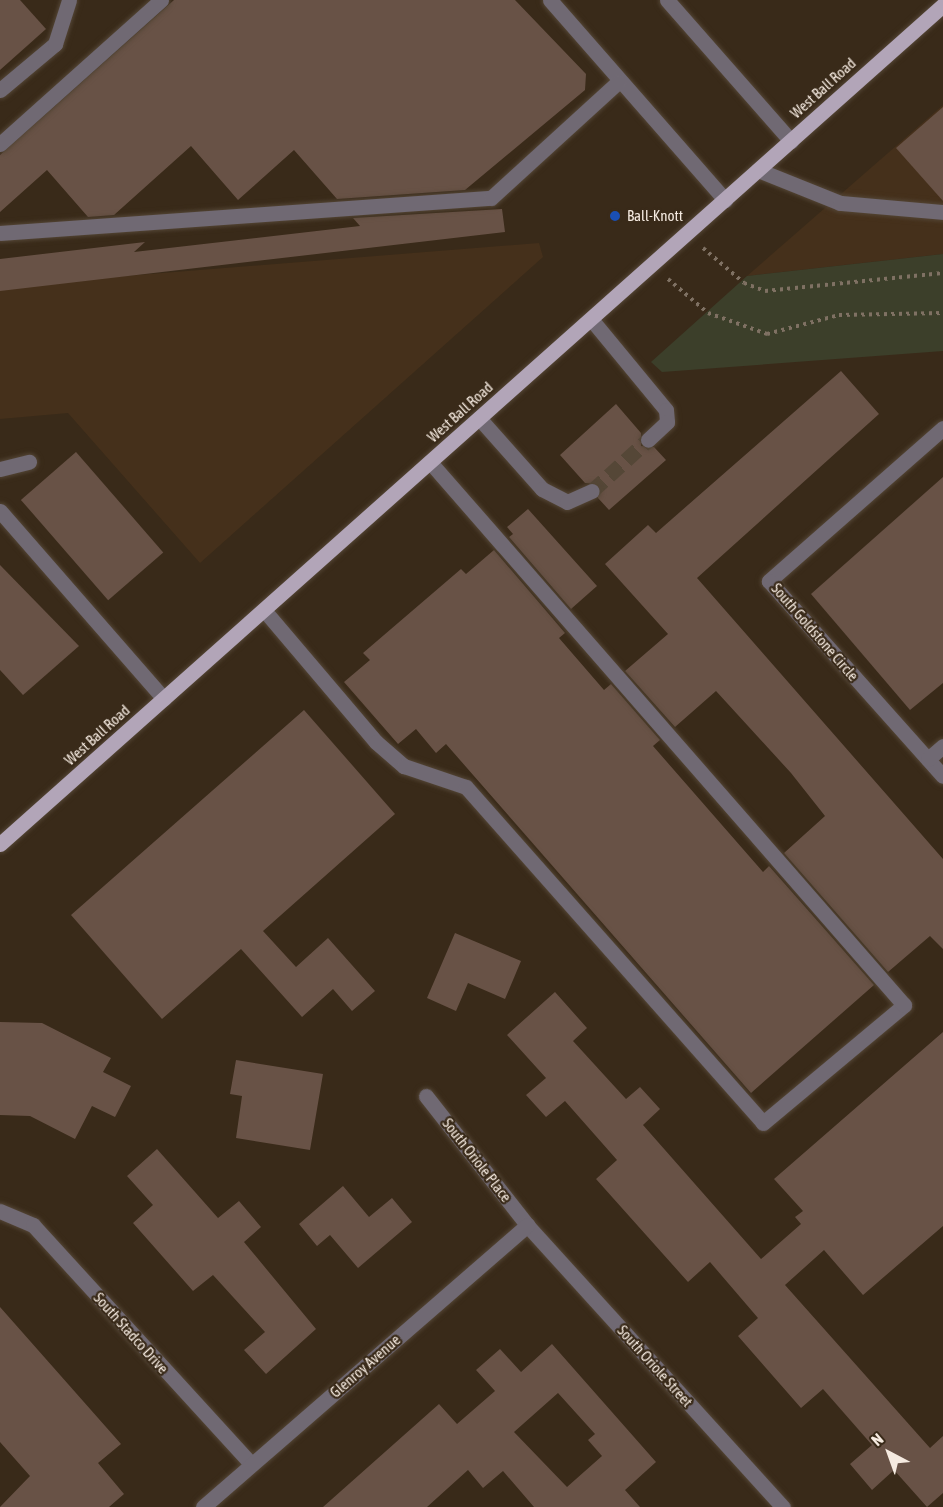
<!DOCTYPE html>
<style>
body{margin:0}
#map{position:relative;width:943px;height:1507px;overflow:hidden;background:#392a19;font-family:"Asap Condensed",sans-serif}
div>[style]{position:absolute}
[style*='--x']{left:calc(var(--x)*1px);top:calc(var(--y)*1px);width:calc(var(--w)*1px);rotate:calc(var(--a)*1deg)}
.built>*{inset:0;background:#45301b}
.green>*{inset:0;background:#3c3f2a}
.building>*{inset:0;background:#685246;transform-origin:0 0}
.minor-tunnel>*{height:15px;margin-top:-7.5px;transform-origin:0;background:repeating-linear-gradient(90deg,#554737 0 15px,transparent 0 23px)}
.path>*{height:4px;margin-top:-2px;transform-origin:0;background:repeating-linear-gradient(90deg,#7f7163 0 3px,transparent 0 7.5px)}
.roads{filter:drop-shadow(0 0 2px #534535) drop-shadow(0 0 2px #534535)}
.minor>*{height:15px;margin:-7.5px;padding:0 7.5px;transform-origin:7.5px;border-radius:7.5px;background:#706973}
.major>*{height:15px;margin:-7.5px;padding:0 7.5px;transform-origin:7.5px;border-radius:7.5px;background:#b2a5b8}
.dots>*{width:16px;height:16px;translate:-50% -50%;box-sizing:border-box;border:3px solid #392a19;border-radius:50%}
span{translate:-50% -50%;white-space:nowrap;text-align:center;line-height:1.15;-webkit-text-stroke:4.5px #392a19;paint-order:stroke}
.street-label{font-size:15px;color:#f5eae0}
.poi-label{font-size:15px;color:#f5eae0}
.left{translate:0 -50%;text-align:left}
.north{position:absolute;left:859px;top:1423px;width:60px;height:60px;-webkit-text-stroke:4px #392a19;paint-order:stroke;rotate:319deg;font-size:16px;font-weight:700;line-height:24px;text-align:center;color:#f5eae0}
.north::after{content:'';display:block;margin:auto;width:21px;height:27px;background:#f5eae0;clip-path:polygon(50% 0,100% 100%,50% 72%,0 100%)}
</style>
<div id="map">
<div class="built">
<i style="clip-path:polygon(943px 105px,943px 254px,747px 276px)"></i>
<i style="clip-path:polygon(539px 243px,543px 257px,200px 563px,68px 413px,0 419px,0 286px)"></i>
</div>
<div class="green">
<i style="clip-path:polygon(943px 254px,943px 351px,662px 372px,651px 362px,747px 276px)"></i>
</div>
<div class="building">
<i style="clip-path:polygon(0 0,20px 0,46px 29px,0 70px)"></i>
<i style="clip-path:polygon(174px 0,515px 0,586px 74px,585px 90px,465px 190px,337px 199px,294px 150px,238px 200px,191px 146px,114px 215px,88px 217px,47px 170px,0 212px,0 155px)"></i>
<i style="clip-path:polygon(943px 107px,943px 201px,896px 148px)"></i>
<i style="clip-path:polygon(502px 209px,505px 232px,0 291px,0 259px,145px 242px,134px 252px,360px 226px,353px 218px)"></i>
<i style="clip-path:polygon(841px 371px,879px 414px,697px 578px,943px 859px,943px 949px,930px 936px,888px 972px,784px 853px,825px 816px,791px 773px,716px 691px,675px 727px,625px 671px,668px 634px,605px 564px,648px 525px,656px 533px)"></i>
<i style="clip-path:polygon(616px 404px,641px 433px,641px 446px,654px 447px,666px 460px,609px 510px,598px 498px,598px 484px,585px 483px,560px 455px)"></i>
<i style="left:76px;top:452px;width:133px;height:73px;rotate:49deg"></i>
<i style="clip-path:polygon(943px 477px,943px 683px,910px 710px,811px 594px)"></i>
<i style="clip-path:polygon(528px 509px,597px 586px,571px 609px,509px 537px,513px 534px,507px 527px)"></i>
<i style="clip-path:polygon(494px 550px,565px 633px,559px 638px,604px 690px,611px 684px,660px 740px,653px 746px,763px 872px,769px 866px,874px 985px,751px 1093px,446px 744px,436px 753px,416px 729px,398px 744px,344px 682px,370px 660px,363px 653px,461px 569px,466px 574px)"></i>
<i style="clip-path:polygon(0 565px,79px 646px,23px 695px,0 670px)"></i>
<i style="clip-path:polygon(304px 710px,395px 814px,263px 931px,296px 967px,328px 938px,375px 991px,352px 1011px,333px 989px,302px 1017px,241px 949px,162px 1019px,71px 915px)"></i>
<i style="clip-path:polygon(455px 933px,521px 961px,505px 999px,468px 983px,456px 1011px,427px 998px)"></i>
<i style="clip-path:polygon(555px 992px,587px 1028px,573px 1041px,626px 1099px,640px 1087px,660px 1109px,643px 1125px,761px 1259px,801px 1224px,795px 1217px,803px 1211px,774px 1179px,943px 1032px,943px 1226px,863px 1295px,824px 1250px,785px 1285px,930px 1448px,943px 1436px,943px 1493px,927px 1507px,894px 1470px,872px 1490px,850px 1464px,872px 1445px,823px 1389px,801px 1408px,738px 1336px,758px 1318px,710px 1262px,688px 1282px,596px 1179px,617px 1160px,565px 1101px,546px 1117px,526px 1095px,546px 1078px,507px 1035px)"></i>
<i style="clip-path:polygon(0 1022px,42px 1023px,111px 1058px,103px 1072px,131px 1086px,115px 1117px,92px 1106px,75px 1139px,30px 1116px,0 1115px)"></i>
<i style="clip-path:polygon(236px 1060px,323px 1074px,310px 1150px,236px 1138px,242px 1096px,230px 1094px)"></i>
<i style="clip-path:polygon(157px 1149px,218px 1218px,239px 1201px,261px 1227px,244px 1242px,316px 1329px,266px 1374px,244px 1350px,265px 1332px,213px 1275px,193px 1291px,133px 1223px,153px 1205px,127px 1176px)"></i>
<i style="clip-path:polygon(343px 1186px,369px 1217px,392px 1198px,412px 1222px,358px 1268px,330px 1235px,317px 1246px,299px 1224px)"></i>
<i style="clip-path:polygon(0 1307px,121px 1444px,98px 1463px,124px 1494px,109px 1507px,0 1507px,30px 1476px,0 1442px)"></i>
<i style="clip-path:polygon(evenodd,552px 1344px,656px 1462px,625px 1490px,640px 1507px,534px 1507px,503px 1471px,483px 1488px,468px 1470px,427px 1507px,323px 1507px,439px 1404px,457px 1424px,495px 1391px,476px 1370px,500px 1349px,521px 1372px,552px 1344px,558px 1393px,595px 1434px,588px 1440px,602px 1456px,567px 1487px,514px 1432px,558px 1393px)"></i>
</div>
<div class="minor-tunnel">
<i style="--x:592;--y:491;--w:76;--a:-42.3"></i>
</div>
<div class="path">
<i style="--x:703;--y:248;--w:54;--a:40.5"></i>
<i style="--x:744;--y:283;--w:22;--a:21"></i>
<i style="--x:765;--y:291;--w:179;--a:-5.8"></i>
<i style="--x:668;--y:279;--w:52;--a:40.4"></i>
<i style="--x:708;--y:313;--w:63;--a:19.6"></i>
<i style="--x:767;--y:334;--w:74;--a:-14.8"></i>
<i style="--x:839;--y:315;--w:104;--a:-1.1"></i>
</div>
<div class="roads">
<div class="minor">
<i style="--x:550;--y:0;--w:266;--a:48.8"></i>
<i style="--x:667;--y:0;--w:188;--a:48.7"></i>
<i style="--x:0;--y:90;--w:72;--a:-39.9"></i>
<i style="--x:55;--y:44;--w:46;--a:-72.3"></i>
<i style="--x:0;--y:144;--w:216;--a:-41.8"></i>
<i style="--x:758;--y:170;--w:88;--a:21.9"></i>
<i style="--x:840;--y:203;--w:103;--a:5"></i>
<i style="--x:0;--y:233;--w:492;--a:-4.1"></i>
<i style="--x:491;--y:198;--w:172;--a:-42.4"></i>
<i style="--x:591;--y:319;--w:118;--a:50.5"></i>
<i style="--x:666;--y:410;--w:12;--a:85"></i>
<i style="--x:667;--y:422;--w:26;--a:137"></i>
<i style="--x:479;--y:418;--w:95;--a:48.4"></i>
<i style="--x:542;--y:489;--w:28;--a:27"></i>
<i style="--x:567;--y:502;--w:27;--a:-24"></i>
<i style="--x:943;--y:428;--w:232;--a:138.7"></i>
<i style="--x:769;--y:581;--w:261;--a:48.3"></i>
<i style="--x:0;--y:469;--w:30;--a:-14"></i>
<i style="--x:0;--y:511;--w:249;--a:48.9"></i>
<i style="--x:264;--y:610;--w:173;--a:49.7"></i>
<i style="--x:376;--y:742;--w:37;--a:41"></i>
<i style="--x:404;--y:766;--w:65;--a:18.7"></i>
<i style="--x:466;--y:787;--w:448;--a:48.5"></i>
<i style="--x:763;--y:1123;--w:184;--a:-39.9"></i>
<i style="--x:904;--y:1005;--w:721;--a:-131.12"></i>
<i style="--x:928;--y:759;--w:20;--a:-41"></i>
<i style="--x:426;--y:1096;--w:164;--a:51.9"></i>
<i style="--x:527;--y:1225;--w:381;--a:47.8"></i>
<i style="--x:0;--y:1211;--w:36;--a:23"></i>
<i style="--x:33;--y:1225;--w:323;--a:47.6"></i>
<i style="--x:203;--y:1507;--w:430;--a:-41"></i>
</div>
<div class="major">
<i style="--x:0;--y:844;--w:1262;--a:-41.66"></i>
</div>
</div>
<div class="dots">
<i style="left:615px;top:216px;background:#1a4fb4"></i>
</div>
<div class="street-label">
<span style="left:823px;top:88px;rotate:-42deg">West Ball Road</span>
<span style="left:460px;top:412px;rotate:-42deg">West Ball Road</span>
<span style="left:815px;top:632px;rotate:49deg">South Goldstone Circle</span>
<span style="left:97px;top:735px;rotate:-42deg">West Ball Road</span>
<span style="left:477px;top:1160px;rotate:52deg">South Oriole Place</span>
<span style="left:131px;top:1333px;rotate:48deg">South Stadco Drive</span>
<span style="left:365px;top:1366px;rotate:-41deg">Glenroy Avenue</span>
<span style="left:655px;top:1366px;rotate:48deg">South Oriole Street</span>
</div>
<div class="poi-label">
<span class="left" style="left:627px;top:216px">Ball-Knott</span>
</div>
<div class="north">N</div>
</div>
